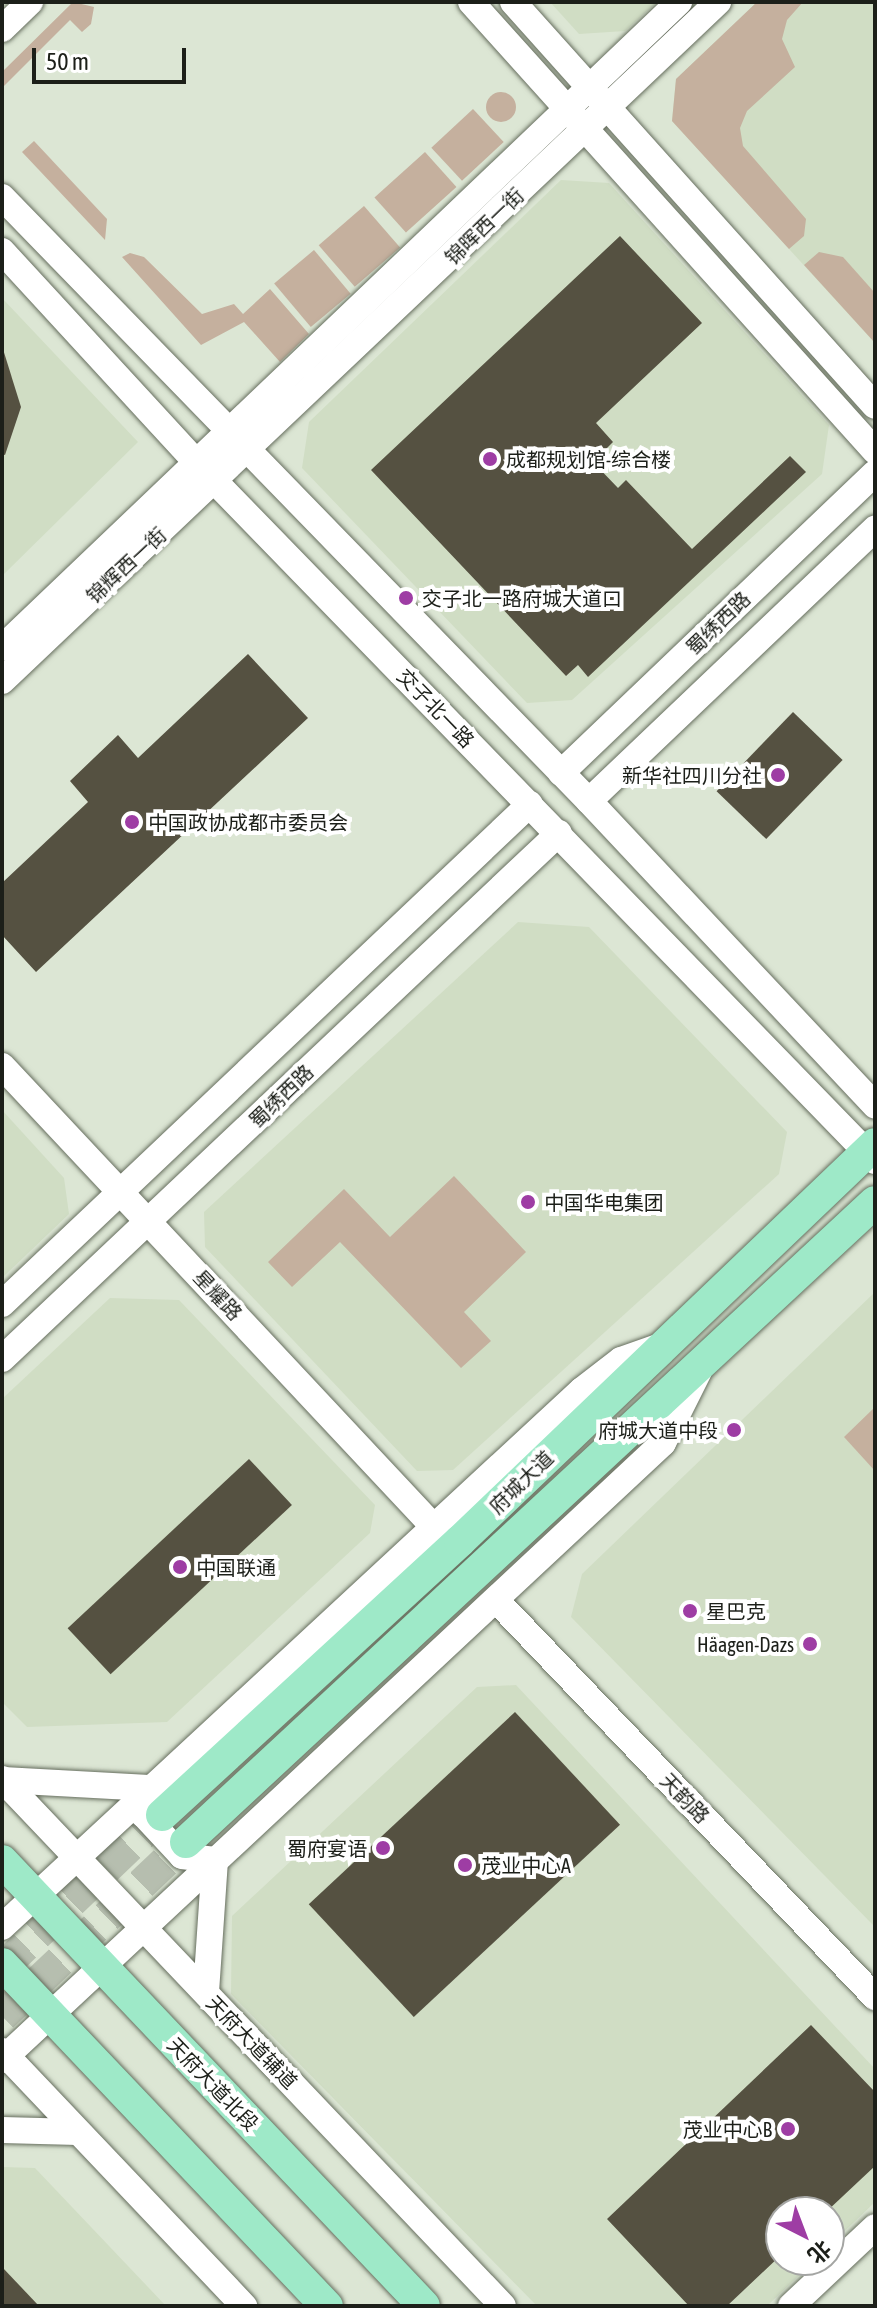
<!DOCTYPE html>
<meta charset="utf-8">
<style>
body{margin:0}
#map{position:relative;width:877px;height:2308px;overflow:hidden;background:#dce6d4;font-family:"Asap Condensed","Noto Sans SC",sans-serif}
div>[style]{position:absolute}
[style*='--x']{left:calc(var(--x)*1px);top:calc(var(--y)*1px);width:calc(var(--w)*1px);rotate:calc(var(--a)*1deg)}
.built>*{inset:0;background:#d0ddc4}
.green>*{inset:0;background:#c5b09e;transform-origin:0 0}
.round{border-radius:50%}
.building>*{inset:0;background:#555141;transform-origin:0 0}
.major-tunnel>*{height:32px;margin-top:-16px;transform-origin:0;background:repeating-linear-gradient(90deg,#b6beaf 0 32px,transparent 0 48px)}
.roads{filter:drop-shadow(0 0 2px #666e5e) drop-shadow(0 0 2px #666e5e)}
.minor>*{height:26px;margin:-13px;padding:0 13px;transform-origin:13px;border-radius:13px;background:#fff}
.major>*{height:32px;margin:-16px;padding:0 16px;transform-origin:16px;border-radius:16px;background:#9ee9c8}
.dots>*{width:22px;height:22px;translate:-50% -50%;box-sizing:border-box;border:4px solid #fff;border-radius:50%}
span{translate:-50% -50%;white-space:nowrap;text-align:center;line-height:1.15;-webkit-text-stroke:8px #fff;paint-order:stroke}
.street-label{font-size:20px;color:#1c1f19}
.poi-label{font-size:20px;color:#1c1f19}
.left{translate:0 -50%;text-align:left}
.right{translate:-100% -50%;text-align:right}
.frame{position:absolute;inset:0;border:4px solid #1c1f19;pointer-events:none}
.north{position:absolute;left:765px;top:2196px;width:80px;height:80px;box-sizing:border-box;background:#fff;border:2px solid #a4a5a3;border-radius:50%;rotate:138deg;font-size:22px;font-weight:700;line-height:32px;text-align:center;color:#1c1f19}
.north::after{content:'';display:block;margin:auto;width:28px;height:36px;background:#9e3da4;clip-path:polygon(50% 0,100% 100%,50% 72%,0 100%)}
.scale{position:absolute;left:32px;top:48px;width:154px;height:36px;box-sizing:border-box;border:4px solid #1c1f19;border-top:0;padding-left:10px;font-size:24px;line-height:28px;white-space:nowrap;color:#1c1f19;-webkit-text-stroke:6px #fff;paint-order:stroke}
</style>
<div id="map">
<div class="built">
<i style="clip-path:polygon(550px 2px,657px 2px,625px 31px,579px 34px)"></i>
<i style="clip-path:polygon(757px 2px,875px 2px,875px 343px,672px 121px,676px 79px)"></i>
<i style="clip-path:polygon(561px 180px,609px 183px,829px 425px,822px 474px,572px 700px,527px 703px,302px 468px,309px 422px)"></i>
<i style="clip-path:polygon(2px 298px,138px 442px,2px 576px)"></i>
<i style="clip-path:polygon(518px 922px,589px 927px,787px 1132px,779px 1174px,453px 1470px,417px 1471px,205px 1247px,204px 1212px)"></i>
<i style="clip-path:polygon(2px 1110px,64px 1178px,69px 1214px,2px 1278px)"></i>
<i style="clip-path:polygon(875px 1292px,875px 1927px,571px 1617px,582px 1574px)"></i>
<i style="clip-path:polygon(110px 1298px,179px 1300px,375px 1505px,370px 1533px,167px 1722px,27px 1727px,2px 1702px,2px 1399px)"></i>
<i style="clip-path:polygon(516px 1685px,875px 2069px,875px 2202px,829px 2246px,829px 2212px,781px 2212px,781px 2260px,815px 2260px,767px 2306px,537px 2306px,231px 1994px,232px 1916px,477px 1687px)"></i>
<i style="clip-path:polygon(2px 2167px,35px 2168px,166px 2306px,2px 2306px)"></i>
</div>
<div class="green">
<i style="clip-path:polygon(73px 2px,94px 7px,91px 24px,82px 32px,70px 20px,4px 86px,2px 103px,2px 72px)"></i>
<i style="clip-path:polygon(757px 2px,803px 2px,787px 20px,782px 39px,795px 67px,747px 111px,740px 128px,743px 146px,806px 219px,804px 236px,789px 249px,672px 121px,676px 79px)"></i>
<i class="round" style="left:486px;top:92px;width:30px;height:30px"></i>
<i style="left:473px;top:109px;width:45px;height:57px;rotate:47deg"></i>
<i style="clip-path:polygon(34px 141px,107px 219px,105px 240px,22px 152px)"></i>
<i style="left:425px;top:152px;width:47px;height:68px;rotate:48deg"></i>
<i style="left:364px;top:206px;width:55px;height:60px;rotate:49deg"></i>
<i style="left:314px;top:250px;width:57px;height:52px;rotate:50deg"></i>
<i style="clip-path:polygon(819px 252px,843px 257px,875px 293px,875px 343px,804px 265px)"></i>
<i style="clip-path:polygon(130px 253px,144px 257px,202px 314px,234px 304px,243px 314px,270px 289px,309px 334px,280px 362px,244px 322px,201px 345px,122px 257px)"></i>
<i style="clip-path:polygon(454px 1176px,526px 1252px,464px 1312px,491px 1341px,461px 1368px,340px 1242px,292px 1287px,268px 1262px,344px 1189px,390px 1237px)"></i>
<i style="clip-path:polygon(875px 1407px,875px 1471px,844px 1437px)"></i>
</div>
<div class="building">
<i style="clip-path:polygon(620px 236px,702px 323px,596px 423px,613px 442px,593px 462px,618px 488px,626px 480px,692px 549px,790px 456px,806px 472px,588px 677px,578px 665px,566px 676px,371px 470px)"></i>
<i style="clip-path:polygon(2px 346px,21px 407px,5px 455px,2px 454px)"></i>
<i style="clip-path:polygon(248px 654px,308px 718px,36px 972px,2px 935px,2px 883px,88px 802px,70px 781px,118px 735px,138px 758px)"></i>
<i style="left:793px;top:712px;width:69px;height:110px;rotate:44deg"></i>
<i style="left:249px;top:1459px;width:63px;height:248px;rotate:47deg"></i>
<i style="left:515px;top:1712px;width:154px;height:282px;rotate:47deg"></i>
<i style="clip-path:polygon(811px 2025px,875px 2092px,875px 2166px,826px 2212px,781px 2212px,781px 2255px,727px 2306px,689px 2306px,607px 2219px)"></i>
<i style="clip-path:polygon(2px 2267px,39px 2306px,2px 2306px)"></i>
</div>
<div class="major-tunnel">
<i style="--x:2;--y:1968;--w:221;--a:-43.7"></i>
<i style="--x:2;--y:2016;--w:253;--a:-43.4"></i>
</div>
<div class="roads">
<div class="minor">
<i style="--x:471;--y:2;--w:604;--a:48.02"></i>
<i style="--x:513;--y:2;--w:542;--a:48.14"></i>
<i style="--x:2;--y:29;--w:39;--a:-44"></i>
<i style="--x:2;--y:197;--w:842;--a:45.82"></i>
<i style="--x:589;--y:801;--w:418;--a:46.8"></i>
<i style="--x:2;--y:251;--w:288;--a:47.4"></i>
<i style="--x:197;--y:463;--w:973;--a:45.83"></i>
<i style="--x:2;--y:648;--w:936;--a:-43.66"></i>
<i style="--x:2;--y:681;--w:987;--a:-43.48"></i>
<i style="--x:561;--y:773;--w:434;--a:-43.7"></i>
<i style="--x:589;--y:801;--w:395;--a:-43.6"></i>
<i style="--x:2;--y:1066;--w:629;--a:46.87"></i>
<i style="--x:2;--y:1304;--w:727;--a:-43.44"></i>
<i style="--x:2;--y:1359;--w:766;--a:-43.36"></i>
<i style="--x:496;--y:1600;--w:549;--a:46.33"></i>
<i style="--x:2;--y:1779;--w:727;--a:46.45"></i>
<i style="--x:3;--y:1780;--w:146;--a:3.1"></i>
<i style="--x:149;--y:1788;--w:27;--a:103"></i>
<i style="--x:143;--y:1814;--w:57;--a:47.1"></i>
<i style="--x:182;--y:1856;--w:33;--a:7"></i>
<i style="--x:215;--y:1860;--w:133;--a:93.9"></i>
<i style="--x:2;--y:1927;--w:790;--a:-42.8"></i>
<i style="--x:582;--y:1390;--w:49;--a:-37.6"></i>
<i style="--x:621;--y:1360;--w:42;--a:-19.3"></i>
<i style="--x:2;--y:2051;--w:352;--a:46.5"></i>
<i style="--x:2;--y:2060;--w:904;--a:-43.03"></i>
<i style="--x:663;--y:1443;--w:80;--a:-63.4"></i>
<i style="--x:2;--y:2130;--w:76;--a:1.5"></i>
<i style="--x:791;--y:2306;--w:115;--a:-43.2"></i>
</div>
<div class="major">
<i style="--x:162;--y:1815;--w:405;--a:-42.6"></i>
<i style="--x:460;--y:1541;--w:574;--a:-43.73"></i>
<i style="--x:186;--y:1842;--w:940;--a:-42.89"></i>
<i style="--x:2;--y:1861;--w:613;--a:46.52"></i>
<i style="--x:2;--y:1964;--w:472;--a:46.5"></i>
</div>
</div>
<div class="dots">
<i style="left:490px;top:459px;background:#9e3da4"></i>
<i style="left:406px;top:598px;background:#9e3da4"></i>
<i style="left:778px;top:775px;background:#9e3da4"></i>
<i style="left:132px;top:822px;background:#9e3da4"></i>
<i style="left:528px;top:1202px;background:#9e3da4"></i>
<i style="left:734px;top:1430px;background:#9e3da4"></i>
<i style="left:180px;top:1567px;background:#9e3da4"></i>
<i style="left:690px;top:1611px;background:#9e3da4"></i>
<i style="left:810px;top:1644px;background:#9e3da4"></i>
<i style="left:383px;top:1848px;background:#9e3da4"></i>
<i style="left:465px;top:1865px;background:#9e3da4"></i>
<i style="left:788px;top:2129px;background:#9e3da4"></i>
</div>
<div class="street-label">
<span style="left:484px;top:226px;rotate:-44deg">锦晖西一街</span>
<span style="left:126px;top:565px;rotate:-43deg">锦辉西一街</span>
<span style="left:718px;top:623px;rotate:-44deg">蜀绣西路</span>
<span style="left:436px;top:708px;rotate:46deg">交子北一路</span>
<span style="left:281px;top:1096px;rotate:-44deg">蜀绣西路</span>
<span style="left:218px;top:1295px;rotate:47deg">星耀路</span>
<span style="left:521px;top:1482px;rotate:-44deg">府城大道</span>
<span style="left:685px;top:1798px;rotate:46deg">天韵路</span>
<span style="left:252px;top:2042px;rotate:46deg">天府大道辅道</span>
<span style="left:213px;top:2084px;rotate:46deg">天府大道北段</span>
</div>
<div class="poi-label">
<span class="left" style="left:506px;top:459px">成都规划馆-综合楼</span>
<span class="left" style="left:422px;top:598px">交子北一路府城大道口</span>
<span class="right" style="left:762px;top:775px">新华社四川分社</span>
<span class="left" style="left:148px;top:822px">中国政协成都市委员会</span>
<span class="left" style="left:544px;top:1202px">中国华电集团</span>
<span class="right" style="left:718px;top:1430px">府城大道中段</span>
<span class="left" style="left:196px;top:1567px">中国联通</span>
<span class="left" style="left:706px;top:1611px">星巴克</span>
<span class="right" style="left:794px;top:1644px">Häagen-Dazs</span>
<span class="right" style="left:367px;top:1848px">蜀府宴语</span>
<span class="left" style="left:481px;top:1865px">茂业中心A</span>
<span class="right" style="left:772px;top:2129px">茂业中心B</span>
</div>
<div class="frame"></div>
<div class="north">北</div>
<div class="scale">50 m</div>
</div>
